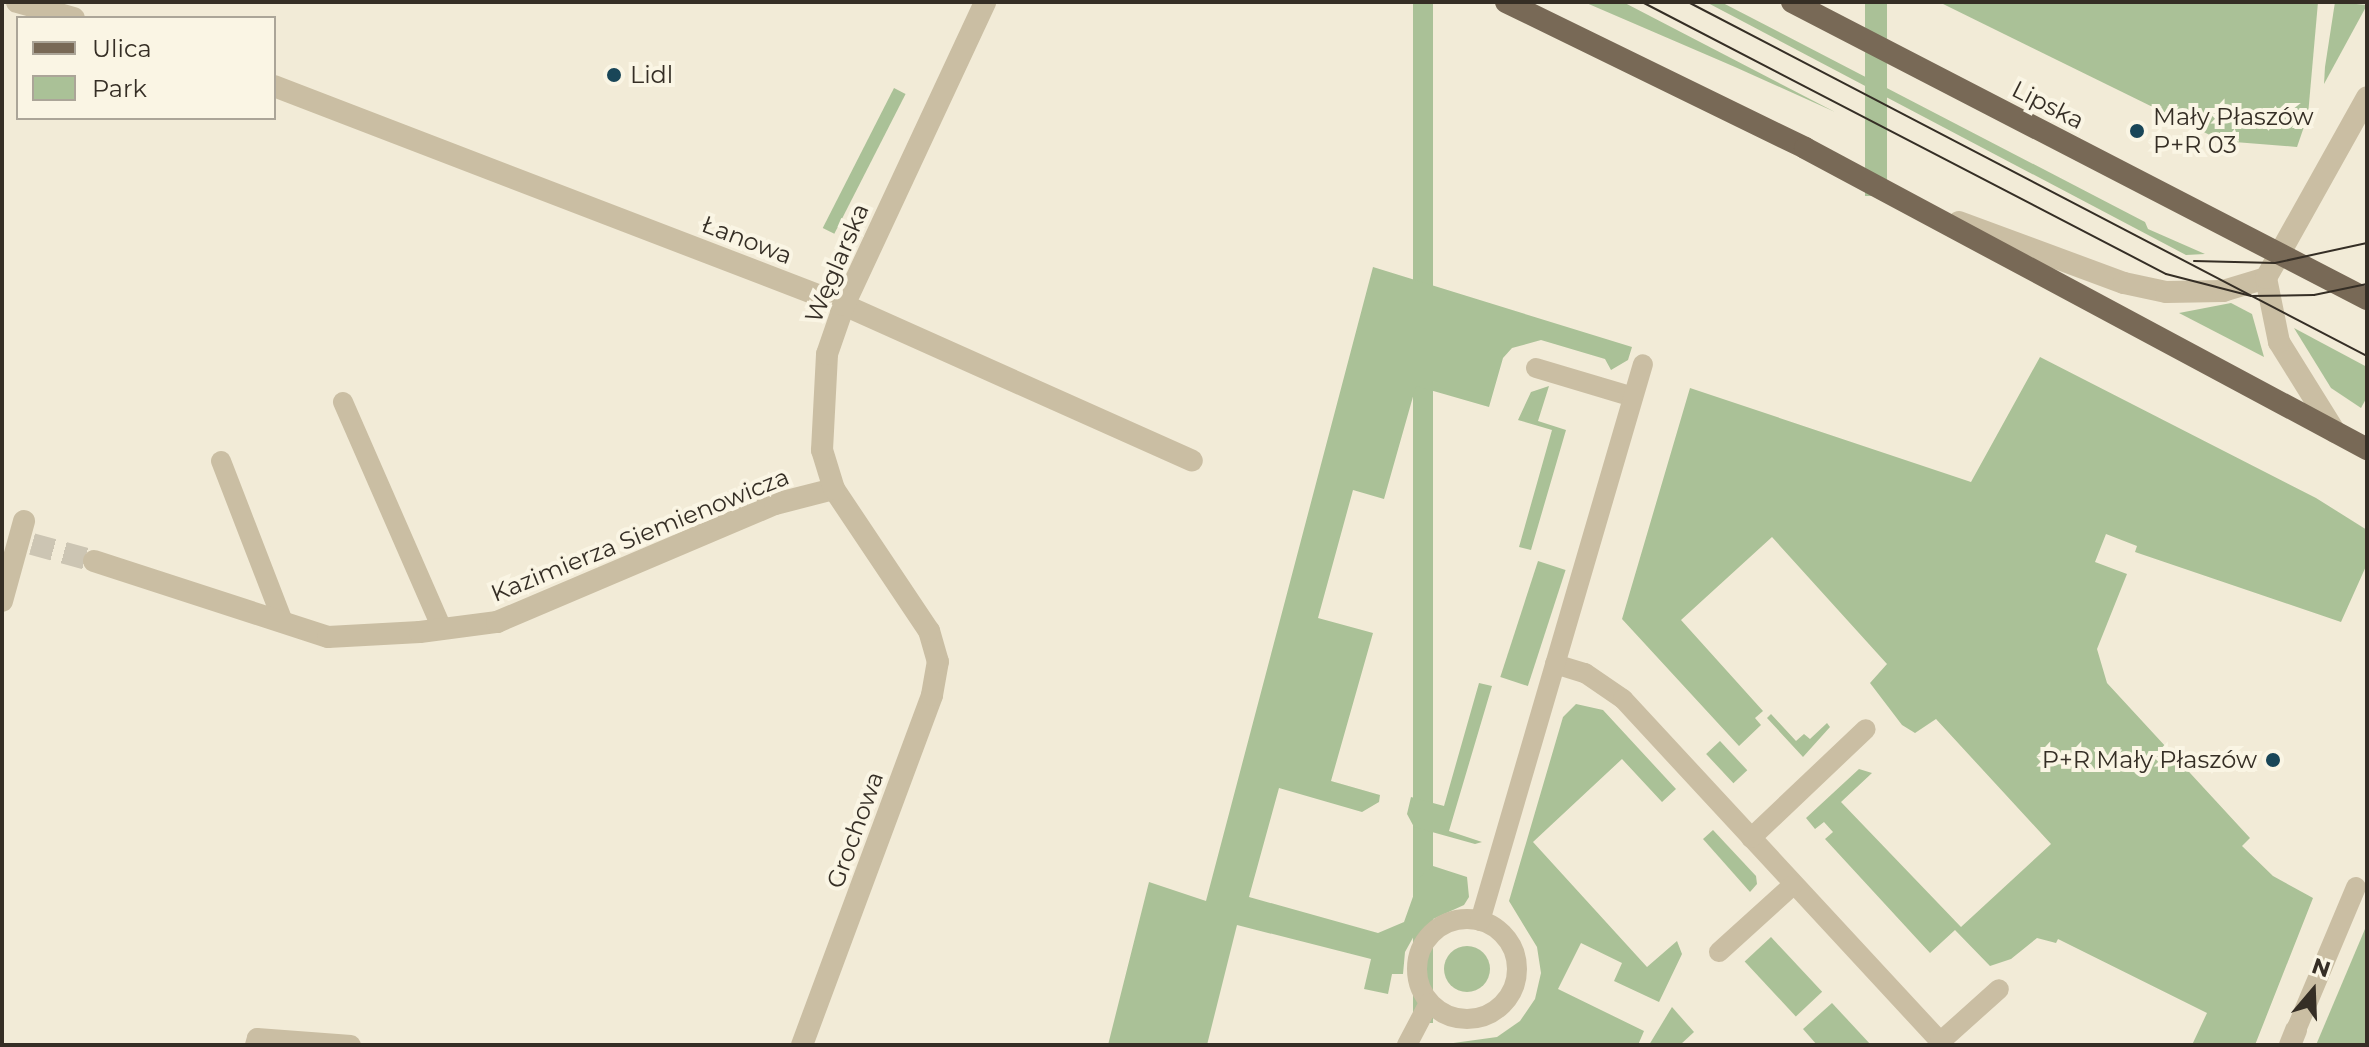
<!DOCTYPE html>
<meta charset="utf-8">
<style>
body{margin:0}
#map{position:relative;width:2369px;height:1047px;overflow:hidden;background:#f2ebd7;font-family:Montserrat,sans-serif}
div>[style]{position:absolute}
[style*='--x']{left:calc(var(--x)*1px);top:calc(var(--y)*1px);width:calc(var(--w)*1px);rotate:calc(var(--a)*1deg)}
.green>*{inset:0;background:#aac197;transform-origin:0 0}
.round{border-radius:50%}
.minor-tunnel>*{height:22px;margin-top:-11px;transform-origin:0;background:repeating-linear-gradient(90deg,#ccc5b3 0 22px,transparent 0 33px)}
.service>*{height:20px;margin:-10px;padding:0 10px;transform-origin:10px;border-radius:10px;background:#cabea3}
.service>.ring{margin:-10px;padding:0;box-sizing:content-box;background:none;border:20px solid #cabea3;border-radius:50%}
.minor>*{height:22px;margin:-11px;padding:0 11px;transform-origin:11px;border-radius:11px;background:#cabea3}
.primary>*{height:22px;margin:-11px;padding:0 11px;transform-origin:11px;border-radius:11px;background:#786956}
.tram>*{height:2px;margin:-1px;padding:0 1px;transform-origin:1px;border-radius:1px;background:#352e25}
.dots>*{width:22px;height:22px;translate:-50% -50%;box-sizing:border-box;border:4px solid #faf5e4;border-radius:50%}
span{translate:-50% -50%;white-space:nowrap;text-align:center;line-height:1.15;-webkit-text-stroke:8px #faf5e4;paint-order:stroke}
.poi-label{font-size:24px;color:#352e25}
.left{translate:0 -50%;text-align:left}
.right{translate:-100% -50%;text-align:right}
.street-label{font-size:24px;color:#352e25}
.frame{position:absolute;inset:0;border:4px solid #352e25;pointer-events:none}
.legend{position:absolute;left:16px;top:16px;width:260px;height:104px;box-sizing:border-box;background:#faf5e4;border:2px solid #aba598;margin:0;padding:10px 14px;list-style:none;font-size:24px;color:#352e25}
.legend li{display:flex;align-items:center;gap:16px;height:40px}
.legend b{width:40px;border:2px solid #aba598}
.north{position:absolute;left:2273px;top:951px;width:80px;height:80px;-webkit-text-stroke:6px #faf5e4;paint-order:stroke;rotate:19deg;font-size:22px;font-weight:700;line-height:32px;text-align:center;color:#352e25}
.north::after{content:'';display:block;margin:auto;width:28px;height:36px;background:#352e25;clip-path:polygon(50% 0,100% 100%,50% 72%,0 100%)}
</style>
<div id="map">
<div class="green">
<i style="left:1413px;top:2px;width:20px;height:1021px"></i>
<i style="clip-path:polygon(1584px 2px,1623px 2px,1835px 112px,1735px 67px)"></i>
<i style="clip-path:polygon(1706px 2px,1721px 2px,2145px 222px,2148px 229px,2205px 254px,2186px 255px)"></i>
<i style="left:1865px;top:2px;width:22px;height:194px"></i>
<i style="clip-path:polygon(1939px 2px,2318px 2px,2308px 115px,2297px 147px,2222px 141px)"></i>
<i style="clip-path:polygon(2335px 2px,2367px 5px,2324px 84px,2325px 67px)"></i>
<i style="left:894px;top:88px;width:13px;height:157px;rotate:27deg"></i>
<i style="clip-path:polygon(1373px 267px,1632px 347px,1628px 360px,1611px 370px,1605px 359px,1541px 340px,1512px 348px,1503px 358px,1489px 407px,1416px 386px,1384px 499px,1353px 490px,1318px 618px,1373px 633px,1331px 781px,1380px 795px,1379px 802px,1362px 812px,1279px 788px,1249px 897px,1378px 933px,1404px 922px,1420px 877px,1433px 866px,1467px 877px,1469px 897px,1464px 905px,1420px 925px,1405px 952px,1403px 974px,1392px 974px,1388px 994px,1364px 989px,1371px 959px,1237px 925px,1207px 1045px,1108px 1045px,1149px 882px,1206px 901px)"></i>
<i style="clip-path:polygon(2231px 303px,2252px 314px,2264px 357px,2179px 313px)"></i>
<i style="clip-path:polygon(2294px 328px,2367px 367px,2367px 397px,2361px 408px,2331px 388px)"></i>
<i style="clip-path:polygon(2040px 357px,2316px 498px,2367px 530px,2367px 564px,2341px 622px,2135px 552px,2137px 546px,2106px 534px,2095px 562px,2127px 574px,2097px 649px,2107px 683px,2250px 838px,2242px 846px,2273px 876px,2313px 898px,2255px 1045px,2192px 1045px,2207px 1013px,2058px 939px,2056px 943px,2037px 938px,2011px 959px,1990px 966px,1955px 930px,1930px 953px,1825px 839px,1833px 832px,1824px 822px,1815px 829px,1806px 818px,1859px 769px,1872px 773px,1841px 802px,1961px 927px,2051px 844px,1936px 719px,1915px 733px,1902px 725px,1870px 683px,1887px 664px,1772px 537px,1681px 620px,1763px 711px,1755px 718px,1761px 725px,1739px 746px,1622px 619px,1690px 388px,1971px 482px)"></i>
<i style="clip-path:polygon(1549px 386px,1538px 421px,1566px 430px,1531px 550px,1519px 547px,1552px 430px,1518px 420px,1531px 392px)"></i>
<i style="left:1538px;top:561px;width:29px;height:122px;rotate:18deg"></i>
<i style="clip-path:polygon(1479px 683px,1492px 686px,1449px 831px,1482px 842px,1475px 844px,1414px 827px,1407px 814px,1411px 797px,1444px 806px)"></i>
<i style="clip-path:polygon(1576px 704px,1603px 710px,1676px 789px,1662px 802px,1622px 759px,1533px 842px,1647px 967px,1677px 941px,1682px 954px,1659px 1002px,1614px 981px,1622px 963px,1581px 943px,1558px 989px,1644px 1031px,1638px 1045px,1439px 1045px,1497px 1037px,1520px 1021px,1535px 999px,1541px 973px,1537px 947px,1509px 901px,1563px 717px)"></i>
<i style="clip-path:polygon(1771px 714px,1796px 741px,1804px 734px,1810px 739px,1827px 723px,1830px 727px,1803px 757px,1767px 718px)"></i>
<i style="left:1720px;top:741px;width:40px;height:19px;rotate:47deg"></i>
<i style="clip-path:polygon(1713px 830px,1756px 876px,1757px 884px,1750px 892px,1703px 839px)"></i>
<i style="clip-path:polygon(2367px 926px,2367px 1045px,2316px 1045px,2365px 929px)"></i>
<i style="left:1771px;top:937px;width:75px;height:36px;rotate:47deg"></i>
<i class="round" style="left:1444px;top:946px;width:46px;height:46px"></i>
<i style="clip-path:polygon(1832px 1003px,1871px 1045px,1817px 1045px,1803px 1029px)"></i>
<i style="clip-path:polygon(1672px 1007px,1694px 1032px,1680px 1045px,1649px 1045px)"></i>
</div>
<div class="minor-tunnel">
<i style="--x:32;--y:544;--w:64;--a:15.3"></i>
</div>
<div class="service">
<i style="--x:1536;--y:368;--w:101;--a:16.6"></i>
<i style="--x:343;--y:402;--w:248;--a:66.4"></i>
<i style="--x:221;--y:461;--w:169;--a:68.9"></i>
<i style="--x:1555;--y:664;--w:31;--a:17"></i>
<i style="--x:1585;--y:673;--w:46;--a:34.4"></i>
<i style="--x:1623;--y:699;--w:471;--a:47.2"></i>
<i style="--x:1751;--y:838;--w:158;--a:-43.5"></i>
<i class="ring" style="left:1417px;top:919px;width:80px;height:80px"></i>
<i style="--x:1480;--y:921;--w:580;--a:-73.69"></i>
<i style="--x:1719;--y:952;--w:100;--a:-42.2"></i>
<i style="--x:2296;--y:1030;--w:155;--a:-67.2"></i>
<i style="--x:1940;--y:1042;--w:79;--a:-41.9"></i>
<i style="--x:255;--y:1045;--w:7;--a:-74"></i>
<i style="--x:257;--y:1038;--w:94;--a:4.3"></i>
<i style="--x:1407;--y:1045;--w:47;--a:-62.4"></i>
</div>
<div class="minor">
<i style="--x:17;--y:2;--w:59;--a:15.7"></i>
<i style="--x:274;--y:86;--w:611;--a:21.02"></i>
<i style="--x:844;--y:305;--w:381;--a:24.1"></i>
<i style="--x:1959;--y:222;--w:176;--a:20.3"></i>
<i style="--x:2124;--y:283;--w:43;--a:12.1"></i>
<i style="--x:2166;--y:292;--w:57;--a:-1"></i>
<i style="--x:2223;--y:291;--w:45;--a:-16.8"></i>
<i style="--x:2335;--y:432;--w:106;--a:-121.9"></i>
<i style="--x:2279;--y:342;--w:65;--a:-101.5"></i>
<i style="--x:2266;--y:278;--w:207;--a:-60.8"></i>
<i style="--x:94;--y:561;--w:246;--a:18"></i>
<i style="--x:328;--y:637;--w:92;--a:-3.1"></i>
<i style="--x:420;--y:632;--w:78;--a:-7.4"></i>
<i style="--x:497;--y:622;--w:302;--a:-23"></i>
<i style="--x:775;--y:504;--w:61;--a:-14.3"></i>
<i style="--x:2;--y:601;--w:83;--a:-74.6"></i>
<i style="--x:802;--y:1045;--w:373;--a:-69.6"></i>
<i style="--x:932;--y:695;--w:34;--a:-80"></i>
<i style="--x:938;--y:662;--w:32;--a:-106"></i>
<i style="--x:929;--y:631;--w:171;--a:-123.8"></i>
<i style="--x:834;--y:489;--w:41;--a:-107.1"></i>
<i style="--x:822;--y:450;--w:96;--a:-87"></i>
<i style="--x:827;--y:354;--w:52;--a:-70.9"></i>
<i style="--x:844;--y:305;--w:334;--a:-65"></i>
<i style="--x:2290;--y:1045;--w:16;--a:-68"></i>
</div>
<div class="primary">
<i style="--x:1506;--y:2;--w:333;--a:26"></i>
<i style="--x:1805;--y:148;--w:638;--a:28.17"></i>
<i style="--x:1792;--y:2;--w:647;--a:27.32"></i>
</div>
<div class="tram">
<i style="--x:1642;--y:2;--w:590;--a:27.43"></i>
<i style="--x:2166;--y:274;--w:88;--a:14.5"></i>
<i style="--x:2251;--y:296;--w:63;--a:-0.9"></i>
<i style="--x:2314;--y:295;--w:54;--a:-11.7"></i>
<i style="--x:1688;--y:2;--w:766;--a:27.54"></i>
<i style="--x:2194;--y:261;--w:81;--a:1.4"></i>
<i style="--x:2275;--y:263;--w:94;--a:-12.3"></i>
</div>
<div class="dots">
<i style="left:614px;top:75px;background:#194658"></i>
<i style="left:2137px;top:131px;background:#194658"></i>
<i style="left:2273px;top:760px;background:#194658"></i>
</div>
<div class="poi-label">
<span class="left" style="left:630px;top:75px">Lidl</span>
<span class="left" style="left:2153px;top:131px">Mały Płaszów<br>P+R 03</span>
<span class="right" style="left:2257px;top:760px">P+R Mały Płaszów</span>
</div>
<div class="street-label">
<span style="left:2048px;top:105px;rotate:27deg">Lipska</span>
<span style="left:747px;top:240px;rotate:21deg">Łanowa</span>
<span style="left:837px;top:263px;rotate:-67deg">Węglarska</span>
<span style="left:640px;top:535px;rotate:-22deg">Kazimierza Siemienowicza</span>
<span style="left:855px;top:830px;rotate:-70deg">Grochowa</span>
</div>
<div class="frame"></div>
<ul class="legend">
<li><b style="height:10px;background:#786956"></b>Ulica</li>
<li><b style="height:22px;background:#aac197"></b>Park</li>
</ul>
<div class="north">N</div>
</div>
